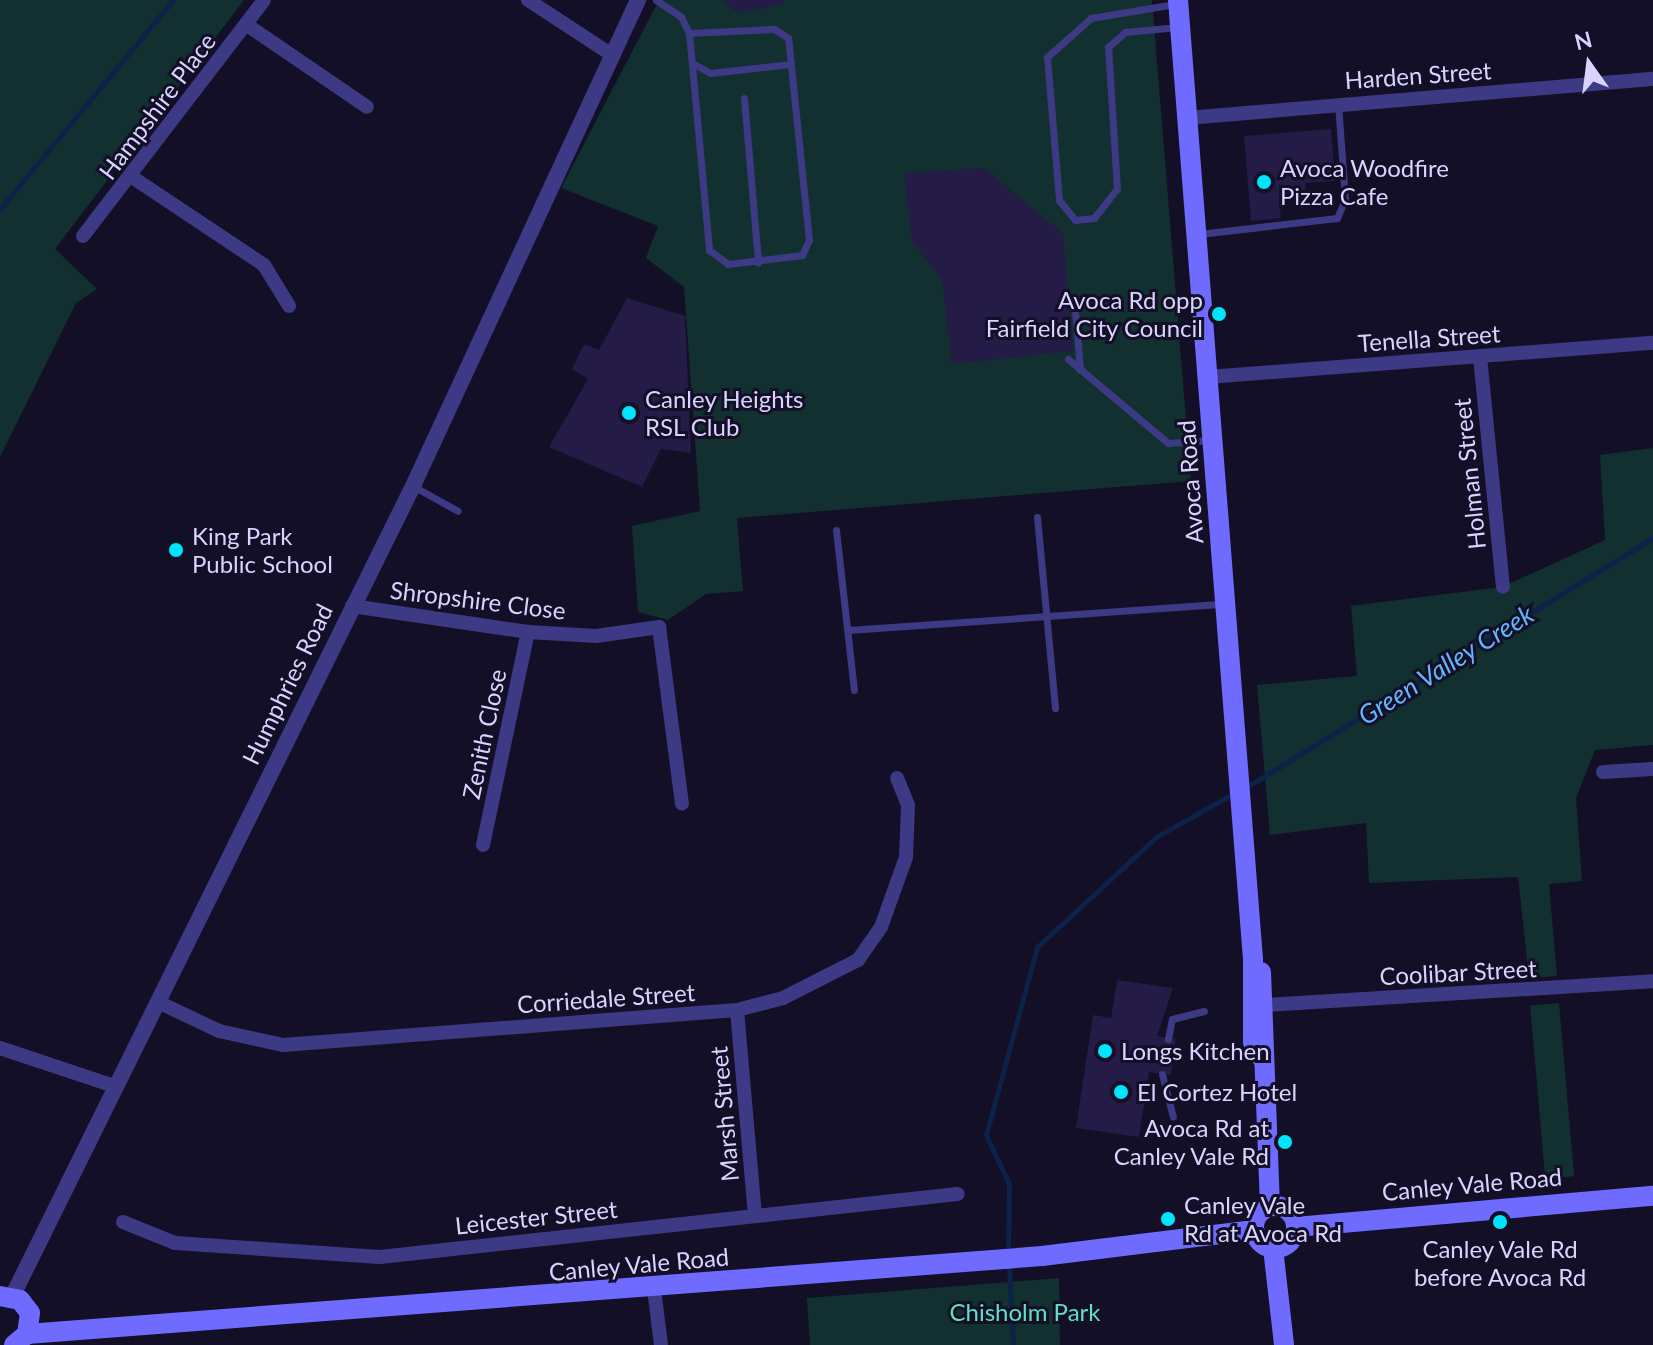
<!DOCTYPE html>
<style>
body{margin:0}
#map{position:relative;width:1653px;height:1345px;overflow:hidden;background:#130f26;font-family:Lato,sans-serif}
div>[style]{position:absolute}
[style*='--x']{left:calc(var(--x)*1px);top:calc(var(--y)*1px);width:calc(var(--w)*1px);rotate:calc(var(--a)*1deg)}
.green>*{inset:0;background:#12302f;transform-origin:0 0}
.stream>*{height:5px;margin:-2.5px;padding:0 2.5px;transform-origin:2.5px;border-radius:2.5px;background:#0c2248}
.building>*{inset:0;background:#241b47}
.service>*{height:7px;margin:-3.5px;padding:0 3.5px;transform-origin:3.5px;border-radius:3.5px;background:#3d3a85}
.minor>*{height:14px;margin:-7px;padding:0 7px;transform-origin:7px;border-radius:7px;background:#3d3a85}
.tertiary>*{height:16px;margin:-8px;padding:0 8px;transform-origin:8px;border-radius:8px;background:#3d3a85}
.secondary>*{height:20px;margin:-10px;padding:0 10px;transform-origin:10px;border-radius:10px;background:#6f6bff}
.secondary>.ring{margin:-10px;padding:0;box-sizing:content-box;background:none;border:20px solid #6f6bff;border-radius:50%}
.dots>*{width:22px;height:22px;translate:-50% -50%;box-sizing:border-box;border:4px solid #130f26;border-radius:50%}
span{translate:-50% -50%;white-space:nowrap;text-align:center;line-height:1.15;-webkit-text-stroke:6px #130f26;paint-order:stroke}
.street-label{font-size:24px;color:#d9d4ff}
.poi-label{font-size:24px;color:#d9d4ff}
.left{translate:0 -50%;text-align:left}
.right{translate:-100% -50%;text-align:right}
.park-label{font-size:24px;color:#5fe0c0}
.water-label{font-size:26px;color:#62b6ff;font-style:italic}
.north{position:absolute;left:1549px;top:24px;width:80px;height:80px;-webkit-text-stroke:6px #130f26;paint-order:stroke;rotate:346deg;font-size:22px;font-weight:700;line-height:32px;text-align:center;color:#d9d4ff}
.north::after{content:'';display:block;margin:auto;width:28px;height:36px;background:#d9d4ff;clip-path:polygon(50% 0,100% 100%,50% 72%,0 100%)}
</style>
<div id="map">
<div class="green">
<i style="clip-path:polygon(0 0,244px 0,55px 249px,97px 289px,76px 303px,0 457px)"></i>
<i style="clip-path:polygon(659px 0,1152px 0,1191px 481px,737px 518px,743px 591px,706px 594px,668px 620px,638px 612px,632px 526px,700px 511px,684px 287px,646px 258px,658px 226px,561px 188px)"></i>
<i style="clip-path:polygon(1653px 448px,1653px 745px,1595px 750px,1576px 798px,1582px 881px,1549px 884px,1557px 976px,1529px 978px,1518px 877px,1369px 883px,1366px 823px,1270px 835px,1257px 685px,1357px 676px,1351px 606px,1502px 587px,1605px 540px,1600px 455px)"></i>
<i style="left:1559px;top:1003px;width:174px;height:29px;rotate:85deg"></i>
<i style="clip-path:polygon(1059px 1278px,1060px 1345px,810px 1345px,807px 1298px)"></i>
</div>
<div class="stream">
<i style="--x:0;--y:209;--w:271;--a:-50.4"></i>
<i style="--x:1245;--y:788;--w:479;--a:-31.5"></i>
<i style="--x:1008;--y:1254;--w:70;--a:-89.2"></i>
<i style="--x:1009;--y:1184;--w:54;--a:-115.1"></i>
<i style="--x:986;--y:1135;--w:195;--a:-74.8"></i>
<i style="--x:1037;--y:947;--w:162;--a:-42.7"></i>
<i style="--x:1156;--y:837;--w:92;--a:-29.4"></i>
<i style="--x:1009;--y:1264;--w:81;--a:87.2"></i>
</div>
<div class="building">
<i style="clip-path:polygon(721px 0,783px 0,783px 4px,738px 13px)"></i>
<i style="clip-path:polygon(1331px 129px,1335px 181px,1305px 183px,1306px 198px,1279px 200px,1281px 218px,1251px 221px,1244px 136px)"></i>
<i style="clip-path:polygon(984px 168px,1063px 234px,1073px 351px,952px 364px,942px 280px,912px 241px,904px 173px)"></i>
<i style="clip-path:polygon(627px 298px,685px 316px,691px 453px,661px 449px,642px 487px,549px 447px,588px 379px,572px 369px,584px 344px,599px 350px)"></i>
<i style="clip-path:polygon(1117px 980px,1173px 988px,1157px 1036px,1176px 1039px,1171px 1075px,1149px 1072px,1139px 1137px,1076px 1128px,1093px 1015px,1111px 1018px)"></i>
</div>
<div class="service">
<i style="--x:656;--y:0;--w:30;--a:34"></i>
<i style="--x:681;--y:17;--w:18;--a:63"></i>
<i style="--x:689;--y:33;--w:218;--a:84.7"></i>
<i style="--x:709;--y:250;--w:24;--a:36"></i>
<i style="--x:728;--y:264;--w:75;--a:-6.9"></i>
<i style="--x:802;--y:255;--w:17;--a:-65"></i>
<i style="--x:809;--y:240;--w:203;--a:-95.9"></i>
<i style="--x:788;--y:38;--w:17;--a:-147"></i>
<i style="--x:774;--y:29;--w:85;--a:177.3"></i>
<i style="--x:1175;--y:4;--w:85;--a:170.5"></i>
<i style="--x:1091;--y:18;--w:59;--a:138.4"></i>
<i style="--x:1047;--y:57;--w:144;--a:85.2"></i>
<i style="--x:1059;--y:200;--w:26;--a:51"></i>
<i style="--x:1075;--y:220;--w:19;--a:-6"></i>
<i style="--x:1094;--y:218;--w:37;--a:-52"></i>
<i style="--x:1117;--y:189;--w:142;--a:-93.6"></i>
<i style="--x:1108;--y:47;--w:23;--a:-41"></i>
<i style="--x:1125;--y:32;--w:53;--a:-5.4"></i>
<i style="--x:694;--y:64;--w:18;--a:29"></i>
<i style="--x:710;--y:73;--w:81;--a:-6.3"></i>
<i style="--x:744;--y:98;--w:165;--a:85.1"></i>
<i style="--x:1199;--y:234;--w:139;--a:-6.6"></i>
<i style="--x:1337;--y:218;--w:21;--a:-67"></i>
<i style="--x:1345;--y:199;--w:95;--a:-94.2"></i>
<i style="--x:1074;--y:298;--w:72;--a:85.2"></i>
<i style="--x:1068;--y:359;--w:131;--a:40"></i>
<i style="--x:1168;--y:443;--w:43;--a:-4"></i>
<i style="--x:413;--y:486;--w:51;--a:29.1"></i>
<i style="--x:1037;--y:517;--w:192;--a:84.6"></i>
<i style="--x:836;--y:530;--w:161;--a:83.6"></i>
<i style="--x:848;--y:630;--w:376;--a:-4"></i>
<i style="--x:1168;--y:1039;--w:20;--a:-79"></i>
<i style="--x:1172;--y:1019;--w:33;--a:-14"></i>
<i style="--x:1162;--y:1074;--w:44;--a:75.7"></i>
</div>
<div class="minor">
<i style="--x:528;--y:0;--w:100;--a:33.2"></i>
<i style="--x:247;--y:25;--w:145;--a:34.3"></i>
<i style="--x:1187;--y:118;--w:468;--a:-4.8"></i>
<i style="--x:132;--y:177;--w:159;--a:33.7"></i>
<i style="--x:264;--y:265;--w:48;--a:58.6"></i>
<i style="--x:83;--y:236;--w:297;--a:-52.5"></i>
<i style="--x:1480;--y:357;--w:231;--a:84.3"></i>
<i style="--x:1208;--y:377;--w:446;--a:-4.4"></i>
<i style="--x:352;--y:606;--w:178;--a:8.4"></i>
<i style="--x:528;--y:632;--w:68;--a:3.4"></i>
<i style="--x:596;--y:636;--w:64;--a:-8.1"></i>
<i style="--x:659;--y:627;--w:178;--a:82.6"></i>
<i style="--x:1603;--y:772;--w:50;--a:-3.4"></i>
<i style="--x:483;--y:845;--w:218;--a:-78.1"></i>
<i style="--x:158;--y:1002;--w:68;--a:25.4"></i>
<i style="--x:219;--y:1031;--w:66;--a:12.3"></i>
<i style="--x:283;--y:1045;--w:455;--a:-4.4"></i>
<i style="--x:737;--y:1010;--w:48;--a:-14.6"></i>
<i style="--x:783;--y:998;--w:84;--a:-26.9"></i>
<i style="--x:858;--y:960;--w:40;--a:-55.1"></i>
<i style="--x:881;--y:927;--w:74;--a:-70.3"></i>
<i style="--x:906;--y:857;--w:52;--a:-87.8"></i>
<i style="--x:908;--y:805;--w:29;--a:-112"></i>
<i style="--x:1265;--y:1005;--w:389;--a:-3.5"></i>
<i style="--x:737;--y:1010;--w:206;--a:85"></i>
<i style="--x:0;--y:1048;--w:123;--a:18.4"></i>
<i style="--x:123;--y:1222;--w:56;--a:22"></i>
<i style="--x:175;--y:1243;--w:205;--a:3.9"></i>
<i style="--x:380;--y:1257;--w:581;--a:-6.22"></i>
<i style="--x:654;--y:1289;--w:56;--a:82.9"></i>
</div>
<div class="tertiary">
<i style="--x:12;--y:1297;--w:905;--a:-63.69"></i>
<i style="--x:413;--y:486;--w:536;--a:-65.16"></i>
</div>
<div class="secondary">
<i style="--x:1178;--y:0;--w:962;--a:85.53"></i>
<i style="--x:1253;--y:959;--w:83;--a:90"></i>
<i style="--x:1253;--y:1042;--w:17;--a:62"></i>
<i style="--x:1261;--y:972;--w:234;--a:87.8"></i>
<i class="ring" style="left:1254px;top:1206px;width:22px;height:22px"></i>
<i style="--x:1296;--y:1227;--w:358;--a:-5"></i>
<i style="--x:1273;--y:1248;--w:98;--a:83.5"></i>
<i style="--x:0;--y:1296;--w:20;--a:11"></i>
<i style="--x:20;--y:1300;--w:16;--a:52"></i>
<i style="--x:30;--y:1313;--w:21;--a:98"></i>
<i style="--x:27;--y:1334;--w:17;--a:140"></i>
<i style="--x:27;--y:1334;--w:1018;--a:-4.39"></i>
<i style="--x:1042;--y:1256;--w:214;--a:-7"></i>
</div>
<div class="dots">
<i style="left:1264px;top:182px;background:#00e5ff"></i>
<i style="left:1219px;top:314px;background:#00e5ff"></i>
<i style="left:629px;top:413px;background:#00e5ff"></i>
<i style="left:176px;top:550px;background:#00e5ff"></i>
<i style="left:1105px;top:1051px;background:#00e5ff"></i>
<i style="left:1121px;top:1092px;background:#00e5ff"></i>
<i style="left:1285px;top:1142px;background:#00e5ff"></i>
<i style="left:1168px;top:1219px;background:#00e5ff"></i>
<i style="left:1500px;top:1222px;background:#00e5ff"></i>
</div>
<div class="street-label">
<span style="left:1418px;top:75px;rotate:-4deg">Harden Street</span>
<span style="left:157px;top:106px;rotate:-53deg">Hampshire Place</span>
<span style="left:1429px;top:338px;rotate:-4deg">Tenella Street</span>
<span style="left:1469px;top:474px;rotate:-96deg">Holman Street</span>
<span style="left:1190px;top:482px;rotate:-94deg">Avoca Road</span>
<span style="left:478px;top:600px;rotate:7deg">Shropshire Close</span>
<span style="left:287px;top:684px;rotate:-64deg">Humphries Road</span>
<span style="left:484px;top:734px;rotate:-78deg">Zenith Close</span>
<span style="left:1458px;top:972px;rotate:-3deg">Coolibar Street</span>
<span style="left:606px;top:998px;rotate:-4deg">Corriedale Street</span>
<span style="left:724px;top:1114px;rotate:-95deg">Marsh Street</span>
<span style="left:1472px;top:1184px;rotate:-5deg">Canley Vale Road</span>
<span style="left:536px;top:1217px;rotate:-6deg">Leicester Street</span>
<span style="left:639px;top:1264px;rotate:-5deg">Canley Vale Road</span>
</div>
<div class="poi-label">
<span class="left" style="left:1280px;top:182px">Avoca Woodfire<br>Pizza Cafe</span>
<span class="right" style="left:1203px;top:314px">Avoca Rd opp<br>Fairfield City Council</span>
<span class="left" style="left:645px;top:413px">Canley Heights<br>RSL Club</span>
<span class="left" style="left:192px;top:550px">King Park<br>Public School</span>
<span class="left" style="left:1121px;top:1051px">Longs Kitchen</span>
<span class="left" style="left:1137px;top:1092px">El Cortez Hotel</span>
<span class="right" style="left:1269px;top:1142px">Avoca Rd at<br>Canley Vale Rd</span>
<span class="left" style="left:1184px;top:1219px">Canley Vale<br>Rd at Avoca Rd</span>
<span style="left:1500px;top:1263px">Canley Vale Rd<br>before Avoca Rd</span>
</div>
<div class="park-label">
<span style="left:1025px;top:1312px">Chisholm Park</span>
</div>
<div class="water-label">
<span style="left:1446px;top:665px;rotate:-32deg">Green Valley Creek</span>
</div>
<div class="north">N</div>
</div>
